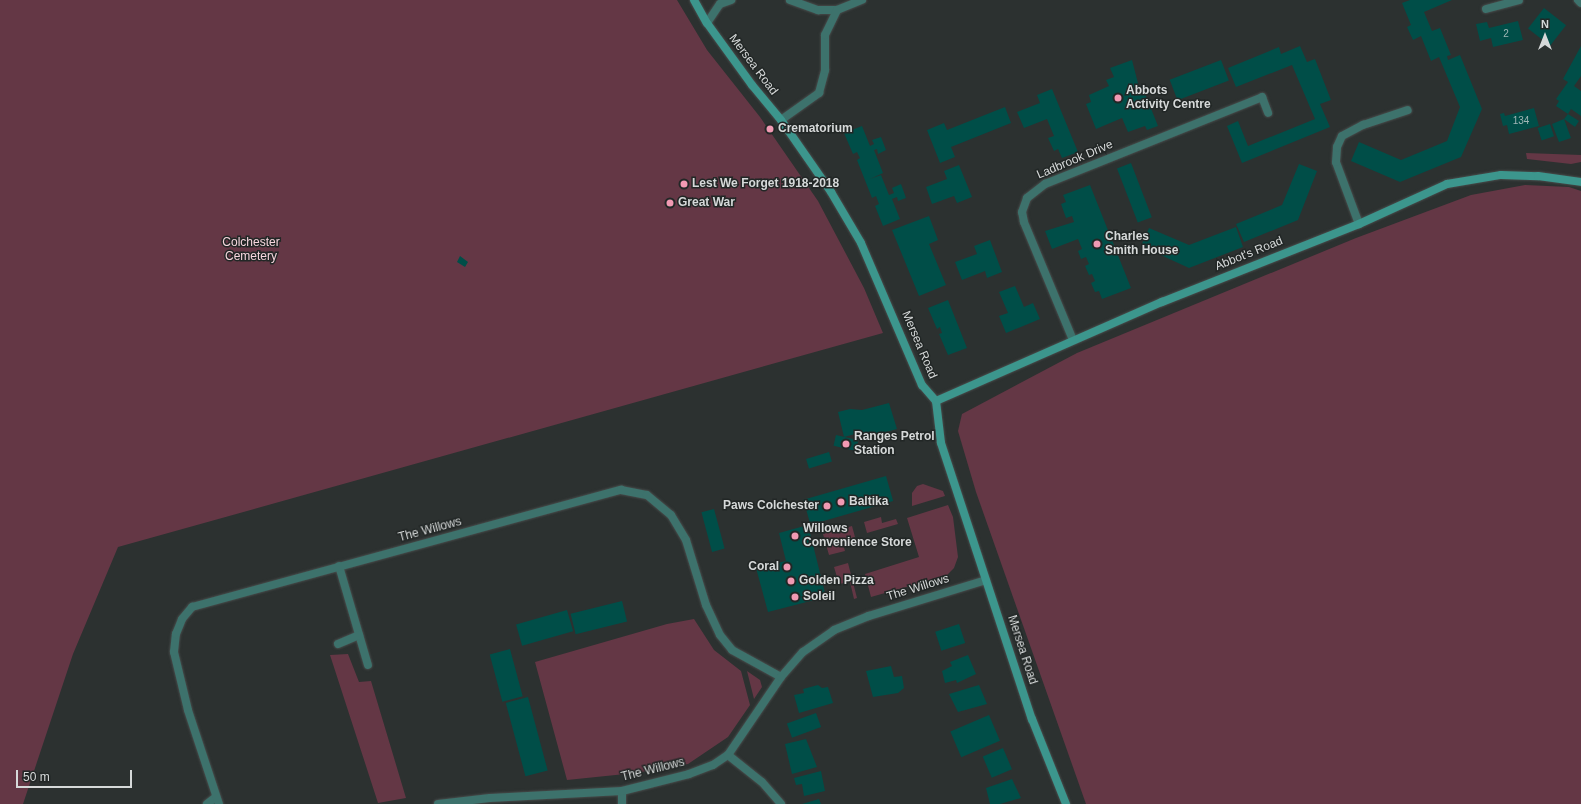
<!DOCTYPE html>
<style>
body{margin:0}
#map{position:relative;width:1581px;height:804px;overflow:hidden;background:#2c3130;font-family:Helvetica,sans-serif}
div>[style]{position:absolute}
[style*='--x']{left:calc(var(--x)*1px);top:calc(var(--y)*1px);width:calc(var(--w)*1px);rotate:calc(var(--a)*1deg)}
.green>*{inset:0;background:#643745}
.building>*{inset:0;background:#004e48;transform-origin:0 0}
.roads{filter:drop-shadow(0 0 1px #474c4b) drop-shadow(0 0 1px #474c4b)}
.street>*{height:8px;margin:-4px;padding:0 4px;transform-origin:4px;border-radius:4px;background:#3d726c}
.secondary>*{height:8px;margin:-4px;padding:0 4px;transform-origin:4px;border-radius:4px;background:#3c968d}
.dots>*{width:11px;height:11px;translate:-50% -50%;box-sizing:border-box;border:2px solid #222726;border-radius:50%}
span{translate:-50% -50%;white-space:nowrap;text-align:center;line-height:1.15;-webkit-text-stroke:3px #222726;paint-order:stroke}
.number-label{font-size:10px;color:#a0b6b5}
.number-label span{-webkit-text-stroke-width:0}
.street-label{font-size:12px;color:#d6d9d9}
.poi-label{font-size:12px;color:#d6d9d9;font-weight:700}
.left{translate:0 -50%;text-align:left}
.right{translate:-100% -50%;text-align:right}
.park-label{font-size:12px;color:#f6d5dd}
.north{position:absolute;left:1525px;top:16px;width:40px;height:40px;-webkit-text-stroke:3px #222726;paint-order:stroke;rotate:0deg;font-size:11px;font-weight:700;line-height:16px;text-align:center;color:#d6d9d9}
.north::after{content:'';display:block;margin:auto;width:14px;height:18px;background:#d6d9d9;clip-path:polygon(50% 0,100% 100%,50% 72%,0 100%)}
.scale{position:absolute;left:16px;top:770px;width:116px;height:18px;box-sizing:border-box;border:2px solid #d6d9d9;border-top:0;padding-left:5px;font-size:12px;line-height:14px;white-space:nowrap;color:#d6d9d9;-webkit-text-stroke:3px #222726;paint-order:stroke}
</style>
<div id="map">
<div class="green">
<i style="clip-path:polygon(0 0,677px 0,707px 50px,760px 117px,818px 201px,864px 288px,883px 333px,118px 547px,73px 654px,23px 804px,0 804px)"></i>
<i style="clip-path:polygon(1526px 153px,1581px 155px,1581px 162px,1571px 164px,1527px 159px)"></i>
<i style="clip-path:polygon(1525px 185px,1569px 187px,1581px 191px,1581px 804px,1086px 804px,976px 492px,958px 431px,962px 414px,1077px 353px,1356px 238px,1471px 195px)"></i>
<i style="clip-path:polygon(923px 484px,943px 491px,945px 496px,912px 506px,912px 493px,917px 486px)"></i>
<i style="clip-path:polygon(948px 505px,953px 517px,958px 557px,954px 568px,947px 575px,934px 579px,871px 597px,865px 574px,919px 557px,907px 518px)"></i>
<i style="clip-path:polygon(881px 517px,882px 523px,896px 519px,898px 524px,867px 533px,864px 522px)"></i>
<i style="clip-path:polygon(852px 526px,855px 537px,842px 541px,845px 551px,829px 555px,823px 534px)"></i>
<i style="clip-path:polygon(848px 563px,857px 598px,854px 599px,850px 582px,839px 584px,834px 567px)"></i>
<i style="clip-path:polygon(694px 619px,714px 650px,741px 671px,750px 705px,728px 737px,688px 764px,635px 773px,567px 780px,535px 662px,667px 624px)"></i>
<i style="clip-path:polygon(348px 654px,359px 682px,371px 681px,406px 798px,378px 803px,330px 655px)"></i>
<i style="clip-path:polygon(747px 671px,760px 680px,762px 687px,754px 699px)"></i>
</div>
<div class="building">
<i style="clip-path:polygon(1410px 0,1452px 0,1424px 12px,1432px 31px,1440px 28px,1451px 55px,1447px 56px,1448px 60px,1460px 55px,1482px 109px,1461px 157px,1400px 182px,1351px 161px,1359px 142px,1401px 160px,1447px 141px,1460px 107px,1439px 57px,1431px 61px,1421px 36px,1413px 40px,1407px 27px,1411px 25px,1402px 3px)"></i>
<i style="left:1544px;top:8px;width:28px;height:26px;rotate:38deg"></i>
<i style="clip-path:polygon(1518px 21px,1523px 40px,1493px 47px,1491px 38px,1480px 41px,1476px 24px,1487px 22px,1489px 28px)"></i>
<i style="clip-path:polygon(1300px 46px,1307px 62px,1315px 59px,1331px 100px,1320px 104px,1330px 127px,1242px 163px,1227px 126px,1238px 121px,1248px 146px,1315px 119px,1292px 65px,1236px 87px,1228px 68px,1279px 47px,1281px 54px)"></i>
<i style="clip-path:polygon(1581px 46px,1581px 76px,1574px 86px,1581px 91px,1581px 116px,1571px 109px,1568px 114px,1556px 106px,1559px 101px,1556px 99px,1568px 82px,1563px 79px)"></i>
<i style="clip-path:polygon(1132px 60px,1139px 87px,1142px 86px,1158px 126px,1147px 130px,1145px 126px,1128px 132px,1122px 118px,1096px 129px,1086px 104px,1091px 102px,1089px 95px,1109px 86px,1106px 80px,1114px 77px,1110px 68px)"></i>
<i style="left:1221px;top:60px;width:22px;height:55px;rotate:69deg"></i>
<i style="clip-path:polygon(1052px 89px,1078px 152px,1062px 158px,1058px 149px,1054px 151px,1048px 138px,1054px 136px,1047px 119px,1024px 128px,1017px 112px,1040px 103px,1037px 95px)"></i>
<i style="clip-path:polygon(1005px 107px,1011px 123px,951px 147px,955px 157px,940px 163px,927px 130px,944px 123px,947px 130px)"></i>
<i style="clip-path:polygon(1534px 108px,1539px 126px,1509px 134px,1507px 125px,1503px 126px,1500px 114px,1504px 113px,1505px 116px)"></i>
<i style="clip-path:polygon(1568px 114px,1579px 121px,1575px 127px,1564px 119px,1571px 138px,1559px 142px,1552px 124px,1564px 119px)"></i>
<i style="left:1550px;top:124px;width:13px;height:13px;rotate:72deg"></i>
<i style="clip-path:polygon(862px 126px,870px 146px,874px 144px,872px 140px,881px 137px,886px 150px,878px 154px,877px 149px,874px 150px,883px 173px,870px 179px,881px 175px,889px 195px,894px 193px,892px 188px,901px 184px,906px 198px,898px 201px,897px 197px,892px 199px,900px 219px,883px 226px,875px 206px,879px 204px,876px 196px,872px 198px,857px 160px,860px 158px,857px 152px,853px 154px,844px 133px)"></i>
<i style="left:1131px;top:163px;width:58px;height:15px;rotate:69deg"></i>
<i style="clip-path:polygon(1299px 164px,1317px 171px,1298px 220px,1244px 242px,1236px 224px,1282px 205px)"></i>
<i style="clip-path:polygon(959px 165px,972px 197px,957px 203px,954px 196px,932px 204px,926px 187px,947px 179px,944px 171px)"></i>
<i style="clip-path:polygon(1090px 185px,1131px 288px,1102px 299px,1099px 291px,1095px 292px,1091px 283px,1095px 281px,1092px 274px,1089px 275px,1085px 266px,1089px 264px,1086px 257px,1081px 259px,1078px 251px,1082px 249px,1078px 239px,1052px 249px,1045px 231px,1074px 222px,1072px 216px,1066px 218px,1061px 204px,1066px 202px,1063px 195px)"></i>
<i style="clip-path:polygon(929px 216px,938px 240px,929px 244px,946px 285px,919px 296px,892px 230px)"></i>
<i style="clip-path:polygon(1236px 227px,1243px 247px,1189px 268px,1141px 246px,1149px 228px,1189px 245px)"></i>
<i style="clip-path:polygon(990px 240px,1002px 272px,987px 278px,985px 271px,962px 280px,955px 262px,977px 254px,974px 246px)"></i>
<i style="clip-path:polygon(460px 256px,468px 262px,465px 267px,457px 262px)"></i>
<i style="clip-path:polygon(1015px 286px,1024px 307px,1033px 303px,1040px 319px,1006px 333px,999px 316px,1008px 313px,999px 292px)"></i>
<i style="clip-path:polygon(948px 300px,967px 348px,948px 355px,939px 334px,942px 333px,940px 327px,937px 329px,928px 308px)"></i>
<i style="clip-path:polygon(889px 403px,897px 429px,864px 438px,862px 432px,844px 437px,838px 412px,850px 409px,862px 410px)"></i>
<i style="left:836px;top:435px;width:23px;height:11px;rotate:13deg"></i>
<i style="left:829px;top:452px;width:10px;height:24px;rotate:73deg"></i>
<i style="left:886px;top:476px;width:26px;height:86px;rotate:74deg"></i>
<i style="left:714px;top:509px;width:41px;height:13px;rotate:75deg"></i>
<i style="clip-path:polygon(808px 525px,826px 597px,768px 612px,756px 568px,786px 561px,779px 533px)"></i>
<i style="left:622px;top:601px;width:21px;height:53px;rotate:76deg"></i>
<i style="left:567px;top:610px;width:22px;height:53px;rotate:74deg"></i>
<i style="left:959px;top:624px;width:20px;height:25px;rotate:72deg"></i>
<i style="left:510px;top:649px;width:49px;height:21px;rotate:75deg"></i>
<i style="clip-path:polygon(968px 655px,976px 674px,957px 683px,956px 680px,945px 683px,942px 671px,952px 666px,950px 662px)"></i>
<i style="clip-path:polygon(891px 666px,894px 677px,902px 676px,904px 688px,898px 693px,873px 697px,866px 671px)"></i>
<i style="clip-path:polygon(818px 685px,822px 688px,828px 687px,833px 703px,799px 713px,794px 695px,804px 693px,803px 689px)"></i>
<i style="clip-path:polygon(979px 685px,987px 704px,958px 712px,949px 694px)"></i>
<i style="left:528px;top:697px;width:76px;height:23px;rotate:75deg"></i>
<i style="left:816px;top:713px;width:15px;height:31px;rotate:70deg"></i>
<i style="left:989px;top:715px;width:28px;height:42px;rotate:67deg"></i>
<i style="clip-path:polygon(806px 739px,817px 767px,792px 774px,785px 744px)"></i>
<i style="left:1003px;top:748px;width:23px;height:22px;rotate:67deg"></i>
<i style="clip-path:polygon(821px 771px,825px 791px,804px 796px,802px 784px,796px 785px,794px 778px)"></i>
<i style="clip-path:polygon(1012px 779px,1021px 798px,1000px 804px,990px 804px,986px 788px)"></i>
<i style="clip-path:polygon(819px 799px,821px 804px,802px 804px)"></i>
</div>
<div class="roads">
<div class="street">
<i style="--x:790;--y:0;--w:30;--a:20"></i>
<i style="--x:818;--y:10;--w:19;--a:0"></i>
<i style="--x:837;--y:10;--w:27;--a:-22"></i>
<i style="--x:1578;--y:0;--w:4;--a:45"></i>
<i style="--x:1486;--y:9;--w:34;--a:-15"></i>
<i style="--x:707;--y:23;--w:23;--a:-56"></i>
<i style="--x:720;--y:4;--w:12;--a:-20"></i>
<i style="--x:781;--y:120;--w:47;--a:-35.4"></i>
<i style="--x:819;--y:93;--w:24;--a:-75"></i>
<i style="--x:825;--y:70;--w:35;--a:-90"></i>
<i style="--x:825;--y:35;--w:28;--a:-64"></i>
<i style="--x:1359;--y:224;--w:66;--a:-110.4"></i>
<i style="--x:1336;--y:162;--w:15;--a:-86"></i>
<i style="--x:1337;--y:147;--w:12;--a:-66"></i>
<i style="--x:1342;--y:136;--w:24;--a:-28"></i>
<i style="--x:1363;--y:125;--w:47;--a:-18.4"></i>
<i style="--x:1073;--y:340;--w:128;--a:-112.6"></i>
<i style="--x:1024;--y:222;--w:10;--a:-101"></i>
<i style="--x:1022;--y:212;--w:15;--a:-70"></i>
<i style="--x:1027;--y:198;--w:23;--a:-38"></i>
<i style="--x:1045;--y:184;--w:234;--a:-21.8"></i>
<i style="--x:1262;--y:97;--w:17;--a:69"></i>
<i style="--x:339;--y:566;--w:103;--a:73.7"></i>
<i style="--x:338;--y:644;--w:23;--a:-23"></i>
<i style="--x:728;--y:755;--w:43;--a:38.5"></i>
<i style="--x:762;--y:782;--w:29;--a:49"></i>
<i style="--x:622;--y:791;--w:13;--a:90"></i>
<i style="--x:207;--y:804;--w:11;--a:-38"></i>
<i style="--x:219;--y:804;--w:99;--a:-108.3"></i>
<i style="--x:188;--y:710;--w:60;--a:-103.6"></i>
<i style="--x:174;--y:652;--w:18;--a:-84"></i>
<i style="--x:176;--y:634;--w:16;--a:-68"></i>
<i style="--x:182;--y:619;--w:16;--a:-50"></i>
<i style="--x:192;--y:607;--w:445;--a:-15.3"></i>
<i style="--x:621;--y:490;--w:26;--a:11"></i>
<i style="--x:647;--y:495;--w:31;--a:40"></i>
<i style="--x:671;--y:515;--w:29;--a:59"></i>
<i style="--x:686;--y:540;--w:68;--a:72.9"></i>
<i style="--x:706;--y:605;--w:33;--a:65"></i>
<i style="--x:720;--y:635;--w:19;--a:51"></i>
<i style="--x:732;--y:650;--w:56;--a:28.9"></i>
<i style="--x:438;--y:804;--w:52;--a:-6.6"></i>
<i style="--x:490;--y:798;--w:132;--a:-3"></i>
<i style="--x:622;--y:791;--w:69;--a:-14.2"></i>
<i style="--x:689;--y:774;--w:26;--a:-21"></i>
<i style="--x:713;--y:765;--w:18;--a:-34"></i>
<i style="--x:728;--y:755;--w:94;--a:-55.8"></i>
<i style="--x:781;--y:677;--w:33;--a:-49"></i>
<i style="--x:803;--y:652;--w:38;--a:-35"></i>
<i style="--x:834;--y:630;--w:38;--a:-22"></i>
<i style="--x:869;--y:616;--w:122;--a:-17.1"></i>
</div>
<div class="secondary">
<i style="--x:694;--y:0;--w:26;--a:61"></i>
<i style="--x:707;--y:23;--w:77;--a:54"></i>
<i style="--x:752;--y:85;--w:45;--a:50.4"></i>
<i style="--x:781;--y:120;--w:88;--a:55.2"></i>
<i style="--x:831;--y:192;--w:59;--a:59.5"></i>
<i style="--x:861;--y:243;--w:155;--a:66.8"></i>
<i style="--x:922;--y:385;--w:21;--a:49"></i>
<i style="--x:936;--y:401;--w:42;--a:83.2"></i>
<i style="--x:941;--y:443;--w:291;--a:71.8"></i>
<i style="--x:1032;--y:719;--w:92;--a:68.2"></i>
<i style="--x:936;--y:401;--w:247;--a:-23.7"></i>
<i style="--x:1162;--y:302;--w:212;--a:-21.6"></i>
<i style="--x:1359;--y:224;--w:97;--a:-24.4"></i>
<i style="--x:1447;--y:184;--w:55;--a:-9.5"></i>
<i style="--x:1501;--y:175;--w:37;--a:2"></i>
<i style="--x:1538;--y:176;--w:43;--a:7.9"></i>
</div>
</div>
<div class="dots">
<i style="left:1118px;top:98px;background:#f19ab3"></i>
<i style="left:770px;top:129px;background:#f19ab3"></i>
<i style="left:684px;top:184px;background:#f19ab3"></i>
<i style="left:670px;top:203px;background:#f19ab3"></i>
<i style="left:1097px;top:244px;background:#f19ab3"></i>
<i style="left:846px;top:444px;background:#f19ab3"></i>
<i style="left:841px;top:502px;background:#f19ab3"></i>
<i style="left:827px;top:506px;background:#f19ab3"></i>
<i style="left:795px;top:536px;background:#f19ab3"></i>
<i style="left:787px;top:567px;background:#f19ab3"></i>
<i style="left:791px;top:581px;background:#f19ab3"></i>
<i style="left:795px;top:597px;background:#f19ab3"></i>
</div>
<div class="number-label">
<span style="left:1506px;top:34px">2</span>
<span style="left:1521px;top:121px">134</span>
</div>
<div class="street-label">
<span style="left:753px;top:65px;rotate:53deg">Mersea Road</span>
<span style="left:1075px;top:160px;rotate:-23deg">Ladbrook Drive</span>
<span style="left:1249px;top:254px;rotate:-22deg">Abbot's Road</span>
<span style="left:919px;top:345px;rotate:67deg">Mersea Road</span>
<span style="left:430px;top:530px;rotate:-15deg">The Willows</span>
<span style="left:918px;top:588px;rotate:-17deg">The Willows</span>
<span style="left:1022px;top:650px;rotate:72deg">Mersea Road</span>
<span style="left:653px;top:770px;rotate:-14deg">The Willows</span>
</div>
<div class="poi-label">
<span class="left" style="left:1126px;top:98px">Abbots<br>Activity Centre</span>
<span class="left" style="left:778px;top:129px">Crematorium</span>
<span class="left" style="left:692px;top:184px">Lest We Forget 1918-2018</span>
<span class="left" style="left:678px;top:203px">Great War</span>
<span class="left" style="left:1105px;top:244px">Charles<br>Smith House</span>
<span class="left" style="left:854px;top:444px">Ranges Petrol<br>Station</span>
<span class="left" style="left:849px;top:502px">Baltika</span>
<span class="right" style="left:819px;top:506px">Paws Colchester</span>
<span class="left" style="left:803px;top:536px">Willows<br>Convenience Store</span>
<span class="right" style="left:779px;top:567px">Coral</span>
<span class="left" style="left:799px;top:581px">Golden Pizza</span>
<span class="left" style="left:803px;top:597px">Soleil</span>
</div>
<div class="park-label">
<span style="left:251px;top:250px">Colchester<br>Cemetery</span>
</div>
<div class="north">N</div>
<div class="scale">50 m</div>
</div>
